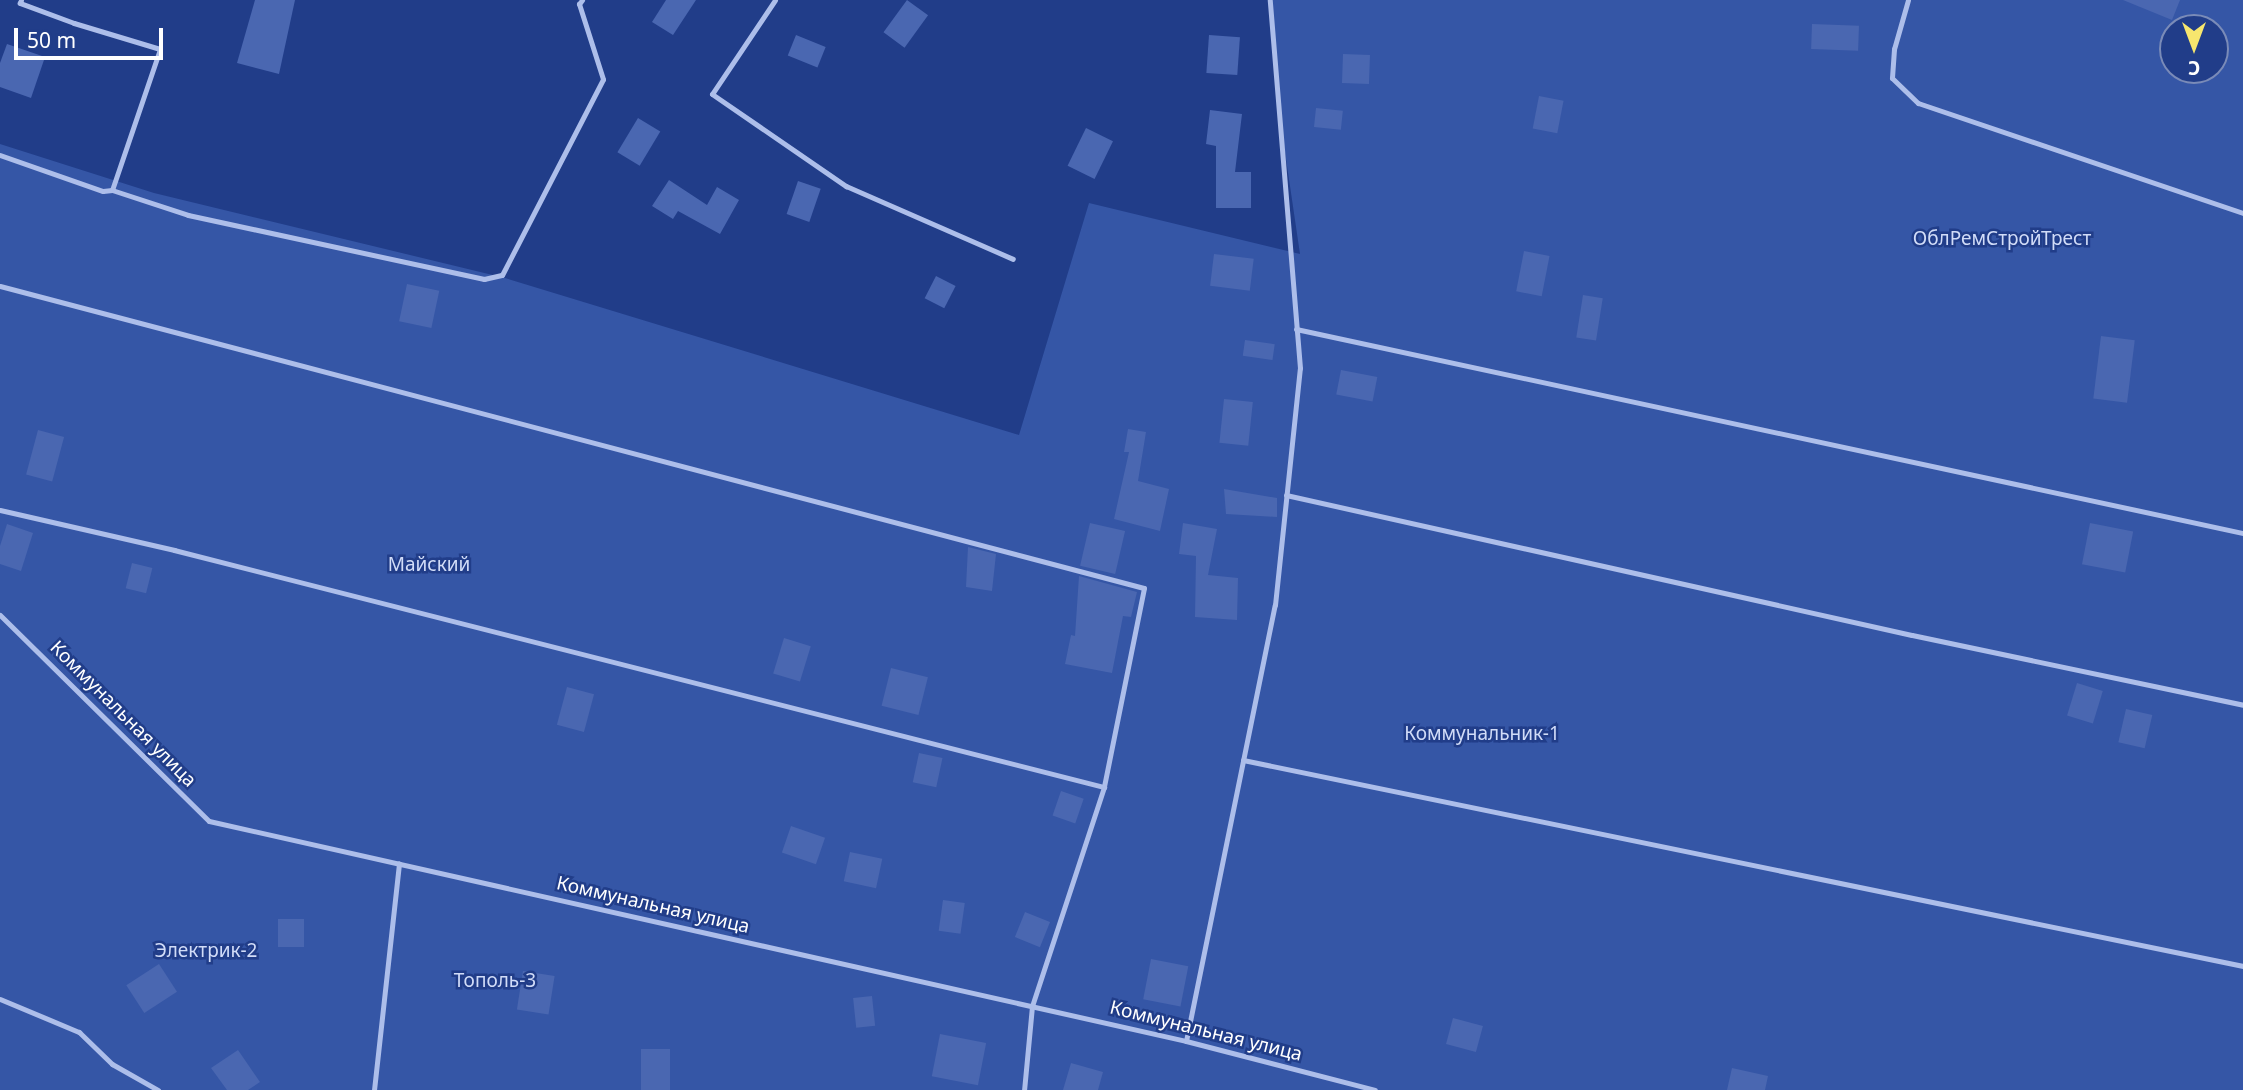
<!DOCTYPE html>
<meta charset="utf-8">
<style>
body{margin:0}
#map{position:relative;width:2243px;height:1090px;overflow:hidden;background:#213d89;font-family:"Noto Sans",sans-serif}
div>[style]{position:absolute}
[style*='--x']{left:calc(var(--x)*1px);top:calc(var(--y)*1px);width:calc(var(--w)*1px);rotate:calc(var(--a)*1deg)}
.green>*{inset:0;background:#3556a6}
.building>*{inset:0;background:#4a67b1;transform-origin:0 0}
.lane>*{height:5px;margin:-2.5px;padding:0 2.5px;transform-origin:2.5px;border-radius:2.5px;background:#adbeea}
span{translate:-50% -50%;white-space:nowrap;text-align:center;line-height:1.15;-webkit-text-stroke:5px #213d89;paint-order:stroke}
.park-label{font-size:19px;color:#d1dcf8}
.street-label{font-size:19px;color:#fff}
.north{position:absolute;left:2159px;top:14px;width:70px;height:70px;box-sizing:border-box;background:#213d89;border:2px solid #7a8bb8;border-radius:50%;rotate:180deg;font-size:19px;font-weight:700;line-height:28px;text-align:center;color:#fff}
.north::after{content:'';display:block;margin:auto;width:24px;height:32px;background:#f7e66e;clip-path:polygon(50% 0,100% 100%,50% 72%,0 100%)}
.scale{position:absolute;left:14px;top:28px;width:149px;height:32px;box-sizing:border-box;border:4px solid #fff;border-top:0;padding-left:9px;font-size:21px;line-height:24px;white-space:nowrap;color:#fff;-webkit-text-stroke:5px #213d89;paint-order:stroke}
</style>
<div id="map">
<div class="green">
<i style="clip-path:polygon(evenodd,1269px 0,2243px 0,2243px 1090px,0 1090px,0 144px,154px 193px,505px 278px,1019px 435px,1089px 203px,1300px 254px,1276px 91px,1269px 0,2173px 28px,2215px 28px,2215px 70px,2173px 70px,2173px 28px)"></i>
</div>
<div class="building">
<i style="clip-path:polygon(255px 0,295px 0,279px 74px,237px 63px)"></i>
<i style="clip-path:polygon(666px 0,696px 0,673px 35px,652px 22px)"></i>
<i style="left:907px;top:0;width:26px;height:40px;rotate:36deg"></i>
<i style="clip-path:polygon(2123px 0,2180px 0,2172px 20px)"></i>
<i style="left:1812px;top:24px;width:47px;height:25px;rotate:2deg"></i>
<i style="left:796px;top:35px;width:32px;height:22px;rotate:22deg"></i>
<i style="left:1209px;top:35px;width:31px;height:38px;rotate:4deg"></i>
<i style="clip-path:polygon(7px 44px,45px 57px,31px 98px,0 87px,0 63px)"></i>
<i style="left:1343px;top:54px;width:27px;height:29px;rotate:2deg"></i>
<i style="left:1539px;top:96px;width:25px;height:33px;rotate:11deg"></i>
<i style="left:1316px;top:108px;width:27px;height:19px;rotate:6deg"></i>
<i style="clip-path:polygon(1210px 110px,1242px 114px,1235px 172px,1251px 172px,1251px 208px,1216px 208px,1216px 146px,1206px 144px)"></i>
<i style="left:638px;top:118px;width:26px;height:40px;rotate:31deg"></i>
<i style="left:1086px;top:128px;width:30px;height:42px;rotate:26deg"></i>
<i style="clip-path:polygon(669px 180px,707px 205px,717px 187px,739px 200px,720px 234px,678px 211px,673px 219px,652px 206px)"></i>
<i style="left:798px;top:181px;width:24px;height:35px;rotate:19deg"></i>
<i style="left:1524px;top:251px;width:26px;height:41px;rotate:11deg"></i>
<i style="left:1214px;top:254px;width:40px;height:32px;rotate:7deg"></i>
<i style="left:936px;top:276px;width:22px;height:25px;rotate:27deg"></i>
<i style="left:407px;top:284px;width:33px;height:38px;rotate:12deg"></i>
<i style="left:1583px;top:295px;width:20px;height:43px;rotate:9deg"></i>
<i style="left:2101px;top:336px;width:34px;height:63px;rotate:7deg"></i>
<i style="left:1245px;top:340px;width:30px;height:16px;rotate:8deg"></i>
<i style="left:1341px;top:370px;width:37px;height:25px;rotate:11deg"></i>
<i style="left:1224px;top:399px;width:29px;height:44px;rotate:6deg"></i>
<i style="clip-path:polygon(1128px 429px,1146px 432px,1138px 481px,1169px 489px,1160px 531px,1114px 519px,1129px 452px,1124px 452px)"></i>
<i style="left:38px;top:430px;width:27px;height:46px;rotate:15deg"></i>
<i style="clip-path:polygon(1224px 489px,1277px 498px,1277px 517px,1226px 514px)"></i>
<i style="left:1090px;top:523px;width:36px;height:44px;rotate:13deg"></i>
<i style="clip-path:polygon(1183px 523px,1217px 529px,1208px 575px,1238px 578px,1237px 620px,1195px 617px,1196px 556px,1179px 554px)"></i>
<i style="left:2090px;top:523px;width:44px;height:42px;rotate:11deg"></i>
<i style="clip-path:polygon(7px 524px,33px 533px,21px 571px,0 564px,0 546px)"></i>
<i style="clip-path:polygon(968px 547px,996px 554px,992px 591px,966px 587px)"></i>
<i style="left:132px;top:563px;width:21px;height:26px;rotate:14deg"></i>
<i style="clip-path:polygon(1079px 576px,1137px 592px,1131px 617px,1123px 616px,1112px 673px,1065px 664px,1071px 635px,1075px 636px)"></i>
<i style="left:784px;top:638px;width:28px;height:37px;rotate:17deg"></i>
<i style="left:891px;top:668px;width:38px;height:39px;rotate:14deg"></i>
<i style="left:2077px;top:683px;width:27px;height:34px;rotate:17deg"></i>
<i style="left:567px;top:687px;width:28px;height:39px;rotate:15deg"></i>
<i style="left:2126px;top:709px;width:27px;height:34px;rotate:13deg"></i>
<i style="left:919px;top:753px;width:24px;height:30px;rotate:12deg"></i>
<i style="left:1061px;top:791px;width:24px;height:26px;rotate:19deg"></i>
<i style="left:791px;top:826px;width:36px;height:28px;rotate:19deg"></i>
<i style="left:850px;top:852px;width:33px;height:30px;rotate:12deg"></i>
<i style="left:943px;top:900px;width:22px;height:31px;rotate:8deg"></i>
<i style="left:1025px;top:912px;width:27px;height:27px;rotate:22deg"></i>
<i style="left:278px;top:919px;width:26px;height:28px"></i>
<i style="left:1151px;top:959px;width:38px;height:41px;rotate:11deg"></i>
<i style="left:159px;top:964px;width:33px;height:39px;rotate:57deg"></i>
<i style="left:523px;top:971px;width:32px;height:39px;rotate:9deg"></i>
<i style="left:872px;top:996px;width:30px;height:19px;rotate:84deg"></i>
<i style="left:1453px;top:1018px;width:31px;height:27px;rotate:15deg"></i>
<i style="left:940px;top:1034px;width:47px;height:43px;rotate:11deg"></i>
<i style="left:641px;top:1049px;width:29px;height:41px"></i>
<i style="clip-path:polygon(238px 1050px,260px 1082px,248px 1090px,227px 1090px,211px 1068px)"></i>
<i style="clip-path:polygon(1071px 1063px,1103px 1072px,1098px 1090px,1063px 1090px)"></i>
<i style="clip-path:polygon(1732px 1068px,1768px 1076px,1765px 1090px,1727px 1090px)"></i>
</div>
<div class="lane">
<i style="--x:775;--y:0;--w:113;--a:123.8"></i>
<i style="--x:712;--y:94;--w:163;--a:34.5"></i>
<i style="--x:846;--y:186;--w:182;--a:23.6"></i>
<i style="--x:1908;--y:0;--w:51;--a:105.9"></i>
<i style="--x:1894;--y:49;--w:29;--a:94"></i>
<i style="--x:1892;--y:78;--w:36;--a:44"></i>
<i style="--x:1918;--y:103;--w:343;--a:18.7"></i>
<i style="--x:0;--y:155;--w:109;--a:19.3"></i>
<i style="--x:103;--y:191;--w:9;--a:-6"></i>
<i style="--x:112;--y:190;--w:149;--a:-71.2"></i>
<i style="--x:160;--y:49;--w:90;--a:-163.2"></i>
<i style="--x:74;--y:23;--w:58;--a:-159.7"></i>
<i style="--x:20;--y:3;--w:3;--a:-72"></i>
<i style="--x:112;--y:190;--w:80;--a:18.2"></i>
<i style="--x:188;--y:215;--w:303;--a:12.2"></i>
<i style="--x:484;--y:279;--w:18;--a:-13"></i>
<i style="--x:502;--y:275;--w:220;--a:-62.7"></i>
<i style="--x:603;--y:79;--w:79;--a:-107.7"></i>
<i style="--x:579;--y:4;--w:5;--a:-53"></i>
<i style="--x:0;--y:286;--w:1183;--a:14.79"></i>
<i style="--x:1144;--y:588;--w:203;--a:101.4"></i>
<i style="--x:1296;--y:329;--w:969;--a:12.16"></i>
<i style="--x:1286;--y:495;--w:641;--a:12.61"></i>
<i style="--x:1912;--y:635;--w:338;--a:11.9"></i>
<i style="--x:0;--y:510;--w:179;--a:12.9"></i>
<i style="--x:174;--y:550;--w:960;--a:14.3"></i>
<i style="--x:1104;--y:787;--w:231;--a:108.2"></i>
<i style="--x:1032;--y:1006;--w:84;--a:95.4"></i>
<i style="--x:0;--y:615;--w:293;--a:44.6"></i>
<i style="--x:209;--y:821;--w:1001;--a:12.69"></i>
<i style="--x:1186;--y:1041;--w:195;--a:14.5"></i>
<i style="--x:1243;--y:760;--w:1021;--a:11.64"></i>
<i style="--x:0;--y:999;--w:86;--a:22.7"></i>
<i style="--x:79;--y:1032;--w:46;--a:44.1"></i>
<i style="--x:112;--y:1064;--w:53;--a:29.5"></i>
<i style="--x:1186;--y:1041;--w:445;--a:-78.5"></i>
<i style="--x:1275;--y:605;--w:238;--a:-84"></i>
<i style="--x:1300;--y:368;--w:369;--a:-94.7"></i>
<i style="--x:374;--y:1090;--w:228;--a:-83.7"></i>
</div>
<div class="park-label">
<span style="left:2002px;top:239px">ОблРемСтройТрест</span>
<span style="left:429px;top:565px">Майский</span>
<span style="left:1482px;top:734px">Коммунальник-1</span>
<span style="left:206px;top:951px">Электрик-2</span>
<span style="left:495px;top:981px">Тополь-3</span>
</div>
<div class="street-label">
<span style="left:123px;top:714px;rotate:45deg">Коммунальная улица</span>
<span style="left:653px;top:905px;rotate:13deg">Коммунальная улица</span>
<span style="left:1206px;top:1031px;rotate:14deg">Коммунальная улица</span>
</div>
<div class="north">С</div>
<div class="scale">50 m</div>
</div>
